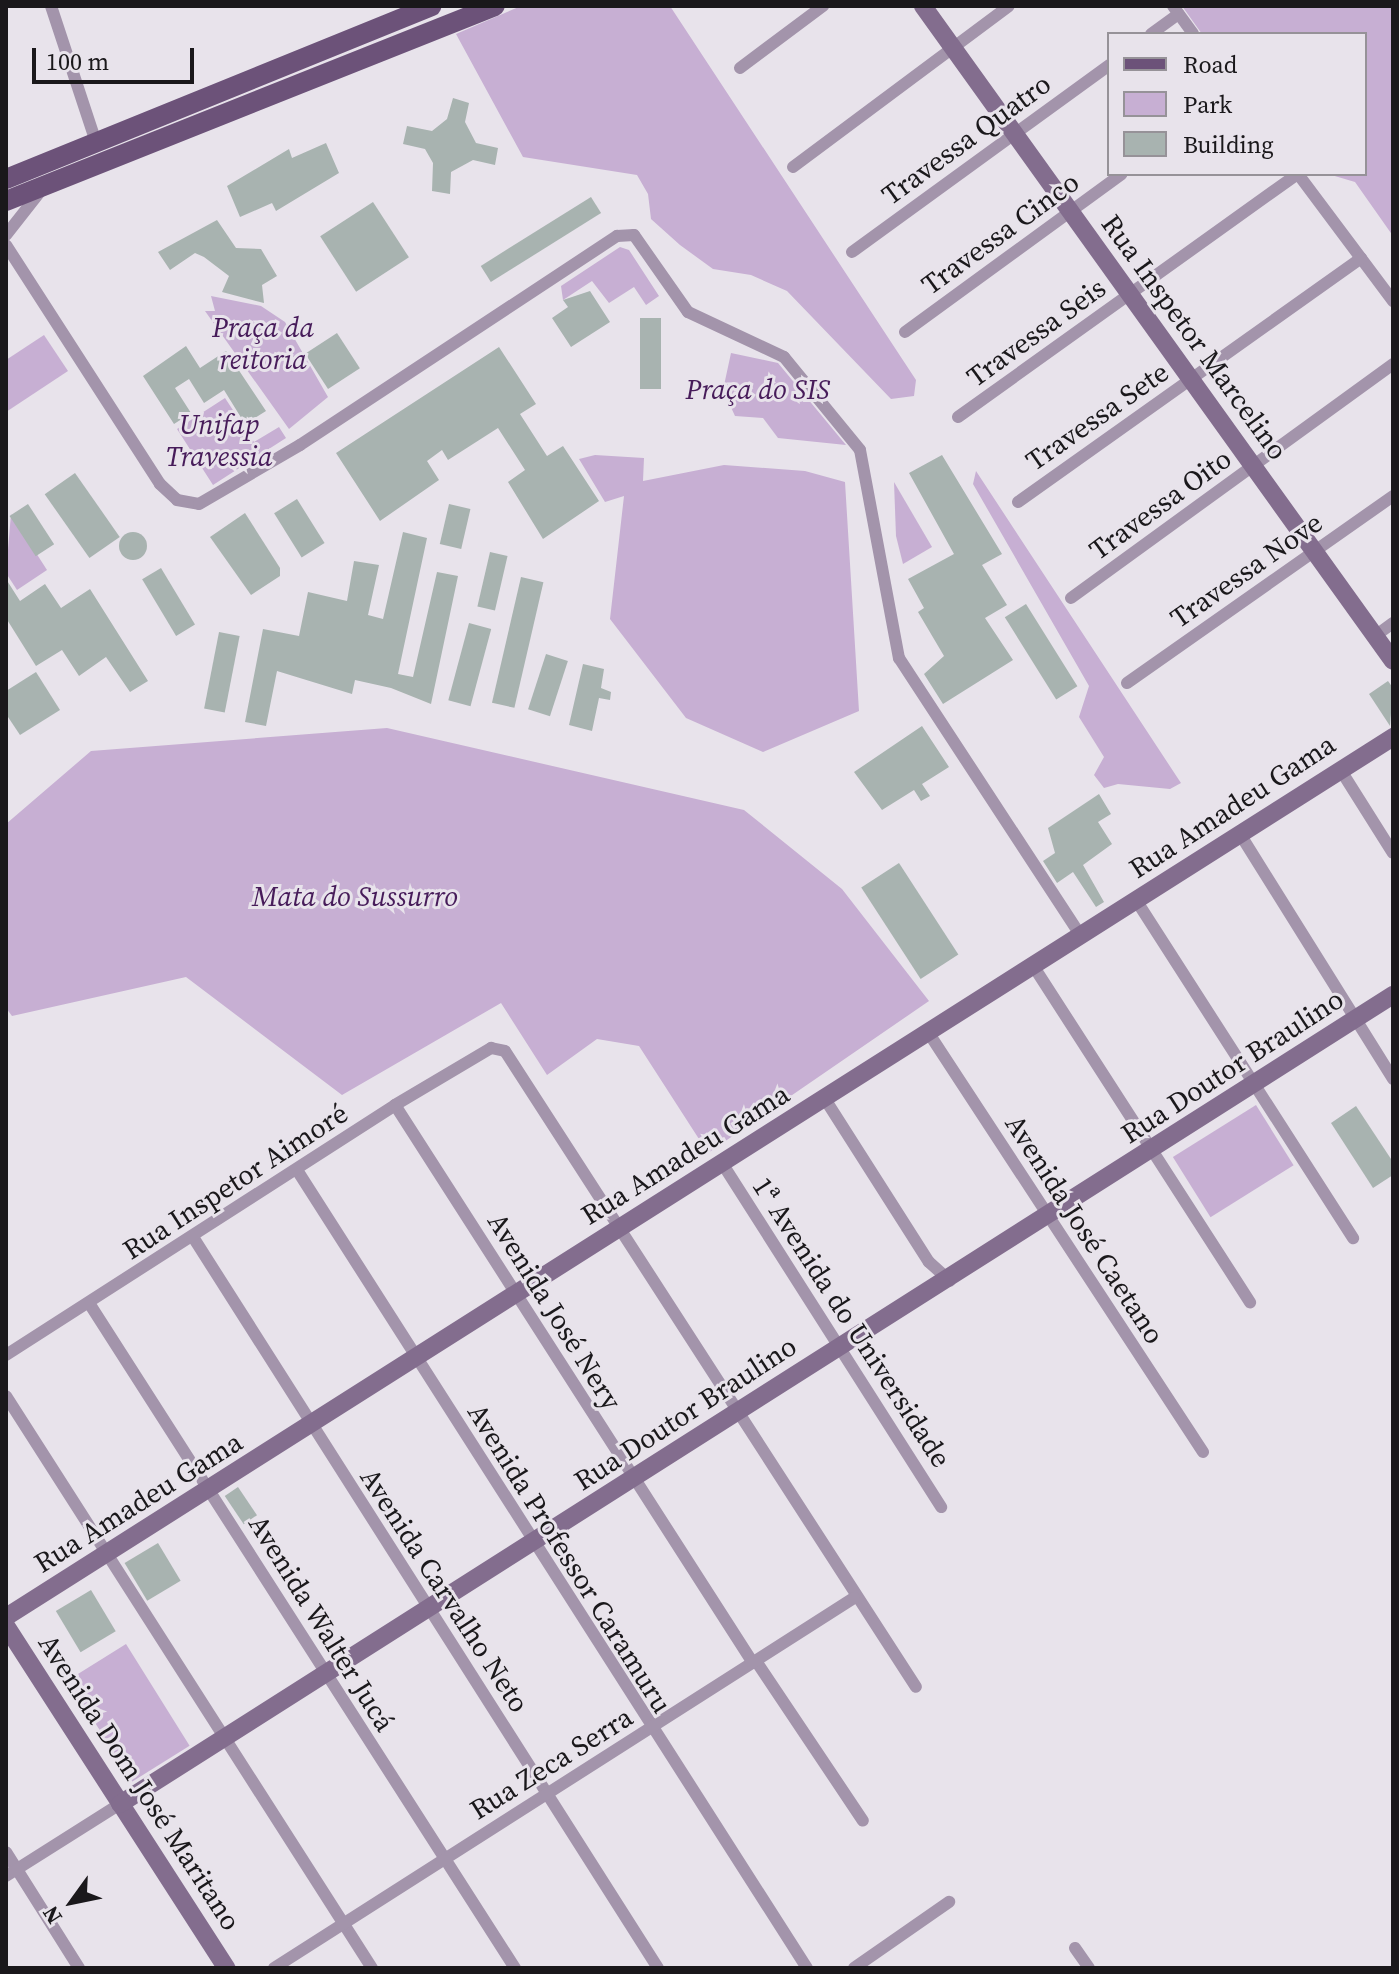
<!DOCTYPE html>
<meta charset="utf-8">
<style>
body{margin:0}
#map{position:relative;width:1399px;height:1974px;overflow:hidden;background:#e8e3eb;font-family:"Source Serif 4",serif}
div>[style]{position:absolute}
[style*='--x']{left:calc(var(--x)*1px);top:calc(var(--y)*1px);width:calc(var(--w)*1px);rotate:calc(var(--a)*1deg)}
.green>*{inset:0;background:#c7afd3;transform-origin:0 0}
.building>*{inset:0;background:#a8b3b0;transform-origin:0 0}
.round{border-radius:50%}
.street>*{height:12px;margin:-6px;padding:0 6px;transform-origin:6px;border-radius:6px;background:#a394ab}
.secondary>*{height:18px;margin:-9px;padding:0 9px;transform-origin:9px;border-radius:9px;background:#836d8e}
.primary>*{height:20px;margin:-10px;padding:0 10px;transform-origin:10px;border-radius:10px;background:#6c5279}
span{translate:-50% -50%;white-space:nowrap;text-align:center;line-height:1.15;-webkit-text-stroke:6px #e8e3eb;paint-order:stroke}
.street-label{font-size:28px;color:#1a181b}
.park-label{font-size:28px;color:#471c5a;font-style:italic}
.frame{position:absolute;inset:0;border:8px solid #1a181b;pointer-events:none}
.legend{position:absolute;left:1107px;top:32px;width:260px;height:144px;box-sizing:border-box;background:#e8e3eb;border:2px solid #969298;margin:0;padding:10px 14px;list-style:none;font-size:24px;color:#1a181b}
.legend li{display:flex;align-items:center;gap:16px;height:40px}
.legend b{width:40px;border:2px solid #969298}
.north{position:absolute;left:32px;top:1862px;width:80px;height:80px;-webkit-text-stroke:6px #e8e3eb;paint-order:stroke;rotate:237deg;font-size:22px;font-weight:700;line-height:32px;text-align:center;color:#1a181b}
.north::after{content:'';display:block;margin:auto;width:28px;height:36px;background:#1a181b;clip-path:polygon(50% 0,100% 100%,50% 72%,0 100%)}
.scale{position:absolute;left:32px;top:48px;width:162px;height:36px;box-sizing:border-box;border:4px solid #1a181b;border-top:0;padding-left:10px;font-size:24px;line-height:28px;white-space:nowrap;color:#1a181b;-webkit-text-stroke:6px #e8e3eb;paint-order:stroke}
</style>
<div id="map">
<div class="green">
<i style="clip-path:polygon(521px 6px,670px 6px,916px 380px,914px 396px,891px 399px,787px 291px,751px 275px,713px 269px,680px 245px,651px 219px,648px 194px,637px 175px,523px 157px,456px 34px)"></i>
<i style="clip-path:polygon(1182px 6px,1393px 6px,1393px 236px,1355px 182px,1328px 174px,1365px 174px,1365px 34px,1202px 34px)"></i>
<i style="clip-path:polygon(620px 247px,629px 250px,659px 296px,646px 305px,634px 287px,609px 303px,592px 281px,563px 300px,561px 286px)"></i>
<i style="clip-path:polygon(211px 296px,261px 306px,285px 322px,328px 397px,289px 429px,205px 311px,215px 311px)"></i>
<i style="clip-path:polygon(44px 335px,68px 371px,6px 412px,6px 360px)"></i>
<i style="clip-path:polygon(731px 353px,778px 363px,846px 445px,778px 438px,763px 418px,735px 416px,723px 390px)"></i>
<i style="clip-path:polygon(225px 398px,254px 442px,279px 427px,286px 438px,213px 485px,177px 429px)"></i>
<i style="clip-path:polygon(595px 455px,644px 458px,643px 481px,724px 465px,805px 471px,845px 482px,859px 711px,763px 752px,686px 718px,610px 619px,624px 496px,605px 502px,579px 459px)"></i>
<i style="clip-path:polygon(976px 471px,1177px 777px,1181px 783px,1170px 789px,1118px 784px,1104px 788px,1094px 775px,1104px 757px,1079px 717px,1089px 686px,973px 484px)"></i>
<i style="clip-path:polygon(894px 482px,932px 547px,903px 564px,896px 536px)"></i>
<i style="clip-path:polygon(11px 514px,47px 570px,17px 590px,6px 573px)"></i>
<i style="clip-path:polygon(387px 728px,744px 810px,842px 889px,929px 1001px,708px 1153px,639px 1046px,597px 1039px,547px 1075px,501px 1003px,342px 1095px,186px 977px,12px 1016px,6px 1008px,6px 824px,91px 751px)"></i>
<i style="left:1256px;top:1105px;width:71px;height:98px;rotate:58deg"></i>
<i style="left:126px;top:1644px;width:120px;height:68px;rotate:58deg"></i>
</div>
<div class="building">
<i style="clip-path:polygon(453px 98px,469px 103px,465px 122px,476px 143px,498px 148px,495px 165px,473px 160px,451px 172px,450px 194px,432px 191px,433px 163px,425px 149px,403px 144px,407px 126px,432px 131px,447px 119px)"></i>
<i style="clip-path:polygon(326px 143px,339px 173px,276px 211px,272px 203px,240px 217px,227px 186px,289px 149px,292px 158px)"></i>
<i style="left:591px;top:197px;width:19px;height:130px;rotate:58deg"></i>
<i style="left:373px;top:202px;width:66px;height:63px;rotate:57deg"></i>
<i style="clip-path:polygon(217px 220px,236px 248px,261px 249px,277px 276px,262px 285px,264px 303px,222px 292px,229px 276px,204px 257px,195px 253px,170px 270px,158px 252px)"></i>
<i style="clip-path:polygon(590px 291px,610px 322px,571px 347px,552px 318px,568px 307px,563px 300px)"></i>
<i style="left:640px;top:318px;width:21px;height:71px"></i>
<i style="left:337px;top:333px;width:42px;height:38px;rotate:57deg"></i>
<i style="clip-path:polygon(186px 346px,200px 368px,226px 351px,266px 411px,245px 424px,224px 390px,204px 403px,189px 379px,175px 388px,191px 413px,174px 424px,143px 376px)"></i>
<i style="clip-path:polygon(499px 347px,536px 404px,520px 414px,547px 456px,563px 446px,599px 501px,543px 539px,508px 482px,525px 470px,498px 428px,448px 460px,442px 450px,427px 461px,439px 480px,380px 521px,336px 453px)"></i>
<i style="clip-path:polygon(942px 455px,1002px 554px,982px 565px,1007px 605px,985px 618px,1013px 660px,943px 704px,924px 674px,944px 656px,918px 612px,924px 608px,908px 579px,954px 554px,909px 473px)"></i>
<i style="left:75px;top:473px;width:78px;height:37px;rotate:55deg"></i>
<i style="left:297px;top:499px;width:52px;height:27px;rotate:58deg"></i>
<i style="left:28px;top:504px;width:48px;height:22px;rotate:57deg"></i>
<i style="left:449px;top:504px;width:22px;height:41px;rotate:13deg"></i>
<i style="clip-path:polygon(245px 513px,280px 568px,280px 576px,251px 595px,210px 537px)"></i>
<i style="clip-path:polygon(403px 532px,427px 538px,398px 674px,413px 677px,437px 572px,458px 576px,431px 704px,391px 688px,355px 680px,352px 694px,277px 671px,266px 726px,245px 722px,263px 629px,299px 636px,308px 592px,347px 601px,354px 561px,379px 565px,368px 615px,383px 619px)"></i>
<i class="round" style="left:119px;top:532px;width:28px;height:28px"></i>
<i style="left:490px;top:552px;width:18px;height:56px;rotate:13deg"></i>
<i style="left:161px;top:568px;width:66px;height:22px;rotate:59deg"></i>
<i style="left:521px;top:577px;width:23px;height:129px;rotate:13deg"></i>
<i style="clip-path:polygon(6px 579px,20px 601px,45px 584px,61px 608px,90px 589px,148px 681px,130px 692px,106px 657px,79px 676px,62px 650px,36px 666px,6px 618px)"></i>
<i style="left:1026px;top:604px;width:97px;height:25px;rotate:58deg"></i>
<i style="left:469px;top:623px;width:23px;height:80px;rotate:15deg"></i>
<i style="left:219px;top:632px;width:21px;height:78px;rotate:11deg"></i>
<i style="left:546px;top:654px;width:23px;height:58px;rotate:18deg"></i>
<i style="clip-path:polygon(583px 664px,604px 669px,601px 688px,611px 692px,610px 700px,599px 698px,592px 731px,569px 725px)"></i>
<i style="clip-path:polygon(36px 672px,60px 710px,20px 735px,6px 714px,6px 691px)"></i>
<i style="clip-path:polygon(1388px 681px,1393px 688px,1390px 726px,1369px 694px)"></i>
<i style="clip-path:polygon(922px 726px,949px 767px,922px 784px,930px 796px,921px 801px,914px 790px,882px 810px,854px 772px)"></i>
<i style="clip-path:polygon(1099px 794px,1111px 814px,1098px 822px,1112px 844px,1083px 865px,1104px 902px,1096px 907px,1073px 872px,1057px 883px,1043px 861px,1055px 853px,1048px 828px)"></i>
<i style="left:899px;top:863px;width:109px;height:45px;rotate:57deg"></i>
<i style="clip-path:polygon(1356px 1106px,1393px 1162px,1393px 1175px,1373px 1188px,1331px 1123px)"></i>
<i style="left:238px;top:1487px;width:34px;height:16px;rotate:56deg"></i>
<i style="left:158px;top:1543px;width:44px;height:39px;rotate:59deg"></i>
<i style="left:91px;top:1590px;width:48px;height:41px;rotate:59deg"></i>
</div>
<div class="street">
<i style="--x:51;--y:6;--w:143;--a:71.7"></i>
<i style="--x:1173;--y:6;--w:34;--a:54"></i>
<i style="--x:1151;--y:34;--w:34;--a:-36"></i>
<i style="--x:740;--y:68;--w:104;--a:-36.8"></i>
<i style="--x:793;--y:167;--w:269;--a:-36.7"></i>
<i style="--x:1298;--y:174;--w:159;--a:53.2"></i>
<i style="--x:6;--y:235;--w:60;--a:-51.8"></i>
<i style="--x:6;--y:245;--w:284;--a:57.2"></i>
<i style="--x:160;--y:484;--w:23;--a:43"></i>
<i style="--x:177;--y:500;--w:22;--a:10"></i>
<i style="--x:199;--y:504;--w:117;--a:-30.3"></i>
<i style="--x:300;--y:445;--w:380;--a:-33.4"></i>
<i style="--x:617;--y:236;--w:17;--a:-3"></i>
<i style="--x:634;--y:235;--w:94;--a:55"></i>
<i style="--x:688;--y:312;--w:106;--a:25.1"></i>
<i style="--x:784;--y:357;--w:120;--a:50.7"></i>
<i style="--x:860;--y:450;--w:212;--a:79.4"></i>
<i style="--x:899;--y:658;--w:332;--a:56.8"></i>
<i style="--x:852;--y:252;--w:318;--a:-36"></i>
<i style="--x:905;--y:332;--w:268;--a:-36.1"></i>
<i style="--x:958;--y:417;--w:417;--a:-35.6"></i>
<i style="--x:1018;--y:502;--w:421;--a:-35.4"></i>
<i style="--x:1071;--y:598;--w:398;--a:-36"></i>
<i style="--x:1375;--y:636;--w:22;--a:-36"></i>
<i style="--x:1127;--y:683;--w:325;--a:-35.1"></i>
<i style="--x:1340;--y:769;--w:99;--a:57.8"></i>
<i style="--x:1240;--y:834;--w:289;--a:58"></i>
<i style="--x:1136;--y:900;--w:402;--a:57.3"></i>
<i style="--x:1034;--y:967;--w:399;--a:57.2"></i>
<i style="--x:928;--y:1032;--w:502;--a:56.78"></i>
<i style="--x:825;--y:1099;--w:193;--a:57.5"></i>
<i style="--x:929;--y:1262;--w:28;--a:42"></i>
<i style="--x:395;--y:1105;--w:663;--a:57.32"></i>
<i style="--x:722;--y:1163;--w:408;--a:57.5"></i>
<i style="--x:297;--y:1170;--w:947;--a:57.42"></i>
<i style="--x:193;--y:1237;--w:866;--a:57.54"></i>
<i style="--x:89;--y:1303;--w:790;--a:57.36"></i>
<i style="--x:6;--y:1355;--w:462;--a:-32.7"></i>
<i style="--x:395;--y:1105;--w:112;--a:-30.7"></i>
<i style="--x:491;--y:1048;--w:14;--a:12"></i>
<i style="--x:505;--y:1051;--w:757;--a:57.13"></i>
<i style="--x:6;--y:1396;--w:679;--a:57.39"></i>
<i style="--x:756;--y:1661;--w:192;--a:56.2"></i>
<i style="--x:6;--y:1852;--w:137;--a:57.8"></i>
<i style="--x:6;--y:1876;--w:135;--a:-32.3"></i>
<i style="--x:1075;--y:1948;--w:24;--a:55"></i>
<i style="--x:274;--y:1968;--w:688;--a:-32.54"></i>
<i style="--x:854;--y:1968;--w:116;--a:-34.8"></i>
</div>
<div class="secondary">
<i style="--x:923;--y:6;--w:806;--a:54.34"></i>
<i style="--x:6;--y:1617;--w:1643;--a:-32.39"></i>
<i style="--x:6;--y:1626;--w:407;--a:57.2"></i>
<i style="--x:120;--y:1804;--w:1508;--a:-32.44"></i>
</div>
<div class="primary">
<i style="--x:6;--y:179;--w:459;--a:-22.1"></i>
<i style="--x:6;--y:201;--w:526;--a:-21.74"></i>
</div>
<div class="street-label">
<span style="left:966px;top:139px;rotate:-36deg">Travessa Quatro</span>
<span style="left:1000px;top:233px;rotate:-36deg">Travessa Cinco</span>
<span style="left:1036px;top:332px;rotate:-36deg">Travessa Seis</span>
<span style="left:1195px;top:337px;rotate:54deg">Rua Inspetor Marcelino</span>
<span style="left:1097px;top:416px;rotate:-35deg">Travessa Sete</span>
<span style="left:1160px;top:504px;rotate:-36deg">Travessa Oito</span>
<span style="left:1246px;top:570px;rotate:-35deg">Travessa Nove</span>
<span style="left:1232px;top:806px;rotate:-33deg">Rua Amadeu Gama</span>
<span style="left:1232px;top:1066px;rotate:-33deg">Rua Doutor Braulino</span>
<span style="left:685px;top:1154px;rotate:-32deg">Rua Amadeu Gama</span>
<span style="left:235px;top:1181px;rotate:-33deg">Rua Inspetor Aimoré</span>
<span style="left:1085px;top:1229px;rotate:57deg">Avenida José Caetano</span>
<span style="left:555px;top:1311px;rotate:58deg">Avenida José Nery</span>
<span style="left:852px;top:1322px;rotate:57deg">1ª Avenida do Universidade</span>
<span style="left:685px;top:1413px;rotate:-33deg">Rua Doutor Braulino</span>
<span style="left:138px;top:1502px;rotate:-32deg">Rua Amadeu Gama</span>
<span style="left:570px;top:1558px;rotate:58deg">Avenida Professor Caramuru</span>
<span style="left:445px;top:1590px;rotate:57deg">Avenida Carvalho Neto</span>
<span style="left:322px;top:1623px;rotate:58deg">Avenida Walter Jucá</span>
<span style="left:551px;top:1763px;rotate:-32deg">Rua Zeca Serra</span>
<span style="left:140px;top:1782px;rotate:57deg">Avenida Dom José Maritano</span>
</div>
<div class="park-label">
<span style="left:263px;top:343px">Praça da<br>reitoria</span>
<span style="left:758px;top:389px">Praça do SIS</span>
<span style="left:219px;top:440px">Unifap<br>Travessia</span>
<span style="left:355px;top:896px">Mata do Sussurro</span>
</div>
<div class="frame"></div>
<ul class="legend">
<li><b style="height:10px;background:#6c5279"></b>Road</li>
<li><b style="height:22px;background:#c7afd3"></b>Park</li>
<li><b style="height:22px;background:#a8b3b0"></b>Building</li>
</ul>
<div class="north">N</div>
<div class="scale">100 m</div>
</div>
